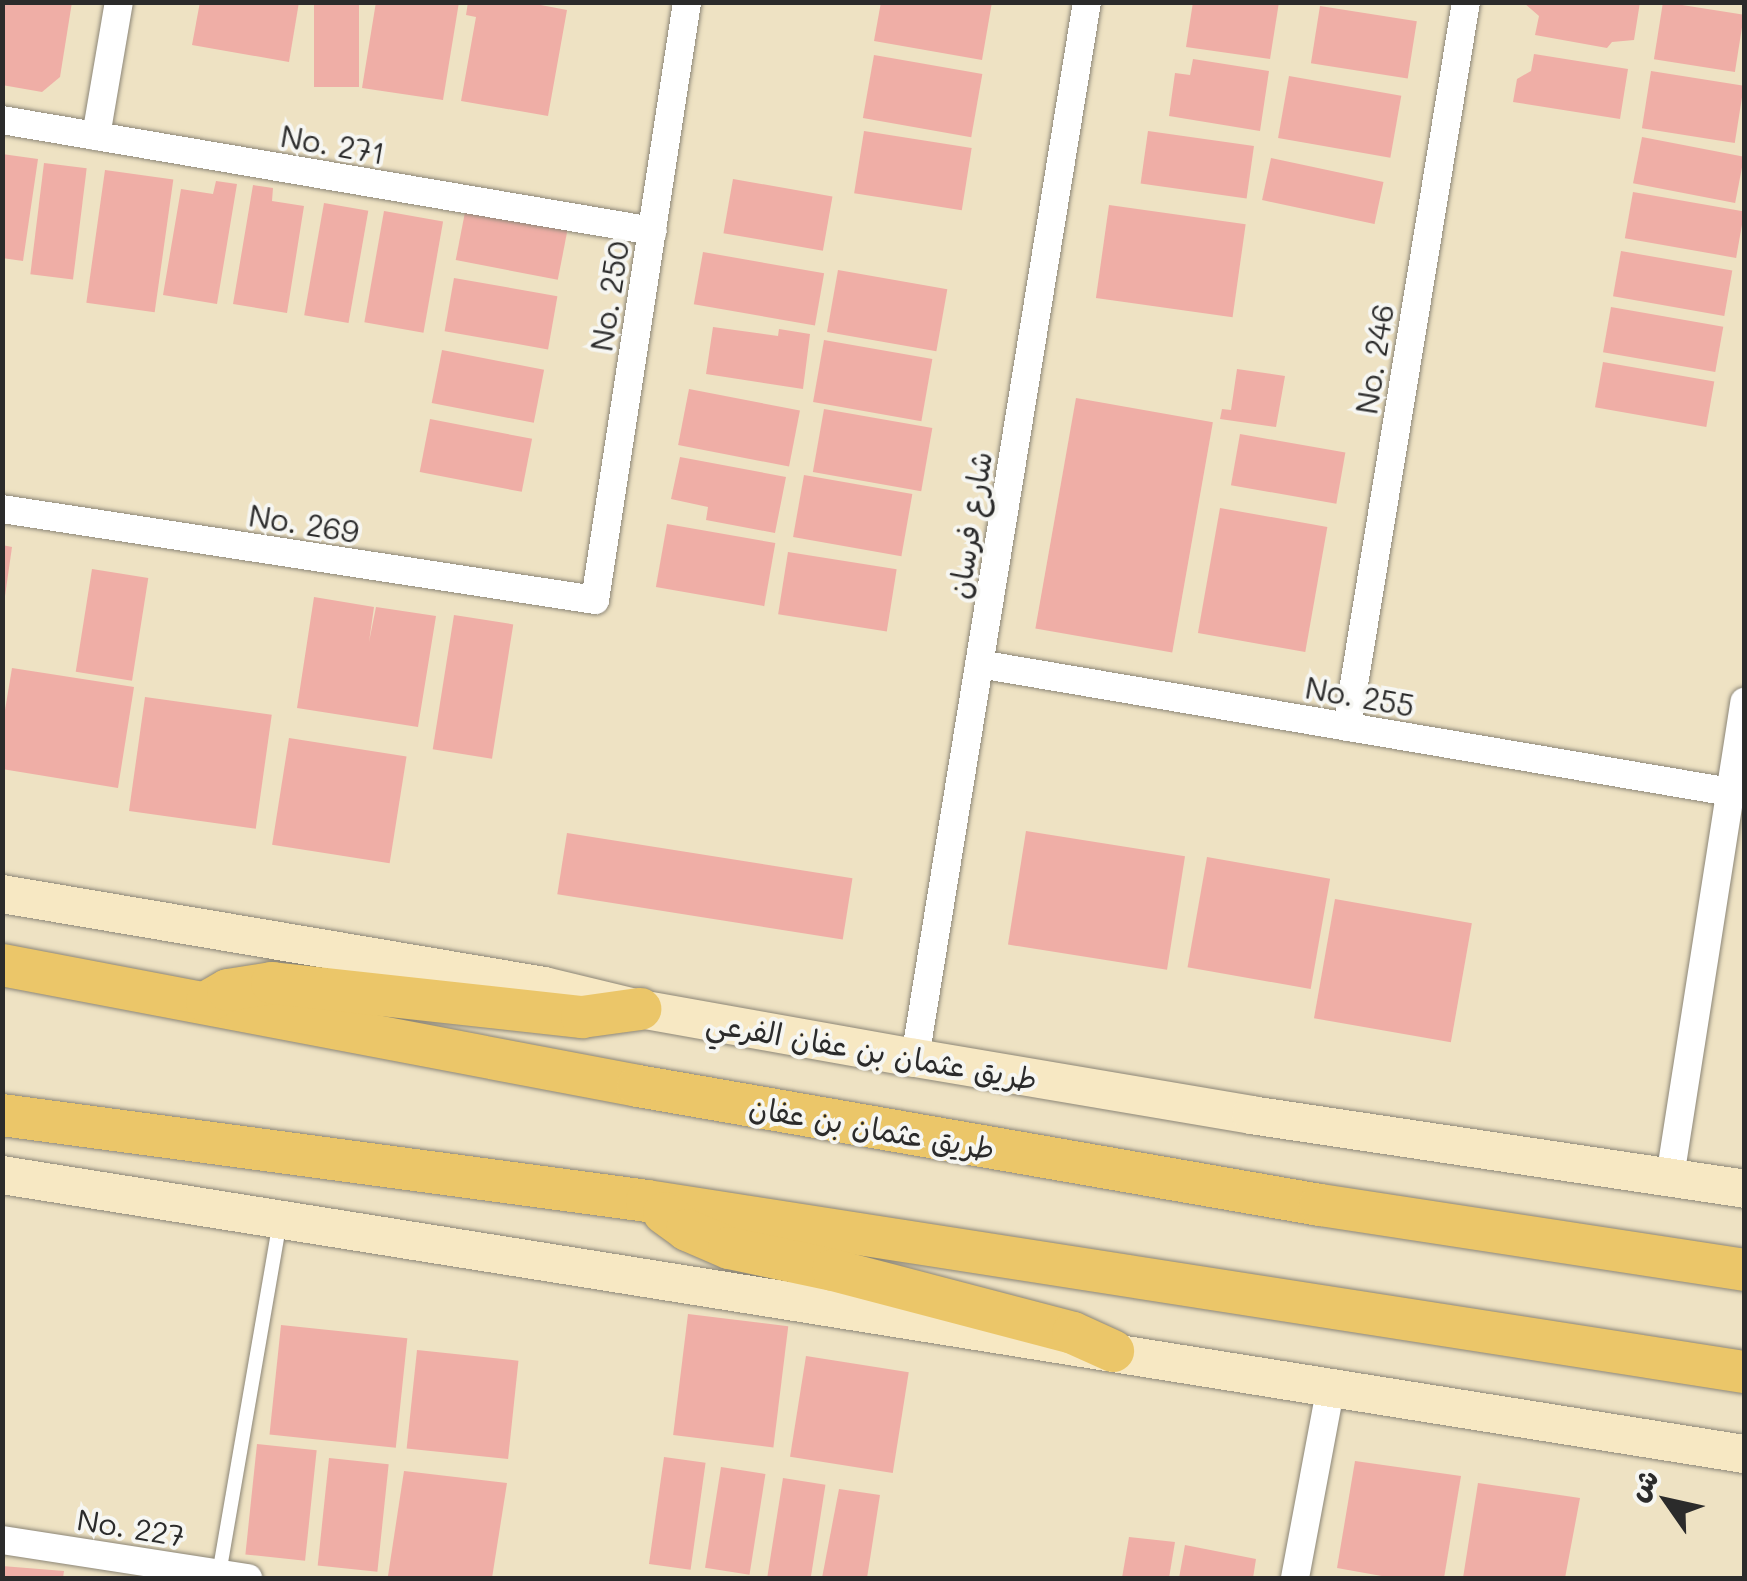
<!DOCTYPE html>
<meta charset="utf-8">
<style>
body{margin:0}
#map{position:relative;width:1747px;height:1581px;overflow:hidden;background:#eee2c3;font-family:Mali,"Playpen Sans Arabic",sans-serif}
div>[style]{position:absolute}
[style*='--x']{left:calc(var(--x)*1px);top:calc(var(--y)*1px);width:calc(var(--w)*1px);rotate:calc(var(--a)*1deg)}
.building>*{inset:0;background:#efaea6;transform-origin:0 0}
.roads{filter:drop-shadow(0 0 2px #8c8677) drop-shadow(0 0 2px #8c8677)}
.lane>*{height:14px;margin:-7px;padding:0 7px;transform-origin:7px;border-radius:7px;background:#fff}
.street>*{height:28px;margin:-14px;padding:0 14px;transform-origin:14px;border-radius:14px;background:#fff}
.secondary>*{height:38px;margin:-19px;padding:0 19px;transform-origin:19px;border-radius:19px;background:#f7e8c3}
.primary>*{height:42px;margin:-21px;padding:0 21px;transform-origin:21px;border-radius:21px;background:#ebc669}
span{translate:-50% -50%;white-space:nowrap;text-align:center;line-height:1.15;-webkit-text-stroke:8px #f6f6f2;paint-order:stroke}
.street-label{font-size:30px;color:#2b2b2b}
.frame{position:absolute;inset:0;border:5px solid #2b2b2b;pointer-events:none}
.north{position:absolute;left:1617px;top:1451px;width:100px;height:100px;-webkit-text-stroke:8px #f6f6f2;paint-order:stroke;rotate:304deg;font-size:28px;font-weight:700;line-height:40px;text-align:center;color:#2b2b2b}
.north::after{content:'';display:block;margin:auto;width:35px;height:45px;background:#2b2b2b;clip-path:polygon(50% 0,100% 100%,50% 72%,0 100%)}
</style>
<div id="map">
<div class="building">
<i style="clip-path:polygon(2px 2px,72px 2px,60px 77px,42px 92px,2px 85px)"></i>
<i style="clip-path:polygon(200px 2px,299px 2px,289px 62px,192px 45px)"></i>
<i style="left:314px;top:2px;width:45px;height:85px"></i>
<i style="clip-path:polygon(376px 2px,459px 2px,443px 100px,362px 88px)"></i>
<i style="clip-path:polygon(468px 2px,525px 2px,567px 10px,548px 116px,461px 101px,476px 17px,466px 15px)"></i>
<i style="clip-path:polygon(881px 2px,992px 2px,982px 60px,874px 41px)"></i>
<i style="clip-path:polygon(1193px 2px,1279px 2px,1270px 59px,1186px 47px)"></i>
<i style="clip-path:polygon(1523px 2px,1640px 2px,1634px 40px,1612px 42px,1607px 48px,1535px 35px,1539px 16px)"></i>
<i style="left:1663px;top:2px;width:82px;height:58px;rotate:9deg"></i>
<i style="left:1320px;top:6px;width:98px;height:58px;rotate:9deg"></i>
<i style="clip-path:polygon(1534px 54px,1628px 69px,1620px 119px,1513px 102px,1517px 79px,1531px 71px)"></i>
<i style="left:874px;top:55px;width:110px;height:64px;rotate:10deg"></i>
<i style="clip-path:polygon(1193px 59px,1269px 71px,1260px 131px,1169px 116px,1175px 73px,1190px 75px)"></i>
<i style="left:1651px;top:71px;width:94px;height:58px;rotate:9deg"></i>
<i style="left:1289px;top:76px;width:114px;height:63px;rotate:10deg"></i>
<i style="left:864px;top:131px;width:109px;height:63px;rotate:9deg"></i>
<i style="left:1148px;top:131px;width:107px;height:53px;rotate:8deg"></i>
<i style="left:1642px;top:137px;width:104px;height:47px;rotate:11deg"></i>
<i style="clip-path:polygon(2px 154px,38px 159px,23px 261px,2px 258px)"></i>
<i style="left:1271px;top:158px;width:115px;height:43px;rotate:12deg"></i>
<i style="left:44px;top:163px;width:43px;height:112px;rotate:7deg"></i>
<i style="left:105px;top:170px;width:69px;height:134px;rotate:8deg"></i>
<i style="left:733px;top:179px;width:101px;height:55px;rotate:10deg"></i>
<i style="clip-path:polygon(216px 181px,237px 184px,217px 304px,163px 295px,181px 189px,213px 194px)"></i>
<i style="clip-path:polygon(253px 185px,273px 188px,272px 201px,304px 206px,287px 313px,233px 304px)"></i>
<i style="left:1633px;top:192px;width:113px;height:47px;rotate:10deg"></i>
<i style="left:324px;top:203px;width:45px;height:114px;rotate:10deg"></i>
<i style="left:1109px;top:205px;width:138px;height:94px;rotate:8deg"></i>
<i style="left:466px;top:207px;width:104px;height:54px;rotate:11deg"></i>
<i style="left:384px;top:211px;width:60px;height:113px;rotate:10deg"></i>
<i style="left:1621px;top:251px;width:113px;height:46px;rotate:10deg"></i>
<i style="left:703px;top:252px;width:123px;height:53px;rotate:10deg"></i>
<i style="left:838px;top:270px;width:111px;height:63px;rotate:10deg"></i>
<i style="left:454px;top:278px;width:105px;height:54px;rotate:10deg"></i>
<i style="left:1611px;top:307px;width:114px;height:46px;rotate:10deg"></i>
<i style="clip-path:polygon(713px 327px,778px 336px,779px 329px,810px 334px,803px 389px,706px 374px)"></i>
<i style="left:824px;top:340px;width:110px;height:63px;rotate:10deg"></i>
<i style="left:442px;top:350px;width:104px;height:54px;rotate:11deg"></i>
<i style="left:1603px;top:362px;width:113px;height:46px;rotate:10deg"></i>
<i style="clip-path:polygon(1237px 369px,1285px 376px,1276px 427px,1220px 419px,1222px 409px,1231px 410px)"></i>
<i style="left:689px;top:389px;width:113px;height:57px;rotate:11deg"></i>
<i style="left:1076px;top:398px;width:139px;height:234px;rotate:10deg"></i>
<i style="left:824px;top:409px;width:110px;height:64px;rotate:10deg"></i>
<i style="left:430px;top:419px;width:104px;height:54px;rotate:11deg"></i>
<i style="left:1240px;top:434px;width:107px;height:52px;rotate:10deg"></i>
<i style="clip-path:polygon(680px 457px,786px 477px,775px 533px,706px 520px,708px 507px,671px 499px)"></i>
<i style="left:804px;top:475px;width:110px;height:63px;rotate:10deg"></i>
<i style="left:1220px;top:508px;width:109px;height:127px;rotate:10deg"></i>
<i style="left:667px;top:524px;width:110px;height:64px;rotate:10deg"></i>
<i style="clip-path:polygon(2px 545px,12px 547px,5px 596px,2px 596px)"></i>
<i style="left:788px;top:552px;width:110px;height:63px;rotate:9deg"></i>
<i style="left:92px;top:569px;width:57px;height:104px;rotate:9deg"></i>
<i style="clip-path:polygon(314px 597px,374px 607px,369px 642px,376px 607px,436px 616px,418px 727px,297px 708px)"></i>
<i style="left:454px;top:615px;width:60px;height:136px;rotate:9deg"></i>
<i style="clip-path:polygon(12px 668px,134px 687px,118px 788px,2px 769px,2px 728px)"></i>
<i style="left:145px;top:697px;width:128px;height:115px;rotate:8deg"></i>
<i style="left:289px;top:738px;width:119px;height:108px;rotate:9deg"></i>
<i style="left:1026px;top:831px;width:161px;height:115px;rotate:9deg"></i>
<i style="left:567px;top:833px;width:289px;height:62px;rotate:9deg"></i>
<i style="left:1207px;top:857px;width:125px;height:112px;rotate:10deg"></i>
<i style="left:1335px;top:899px;width:139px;height:121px;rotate:10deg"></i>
<i style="left:688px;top:1314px;width:101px;height:122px;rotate:7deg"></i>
<i style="left:281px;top:1325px;width:127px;height:110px;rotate:6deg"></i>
<i style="left:417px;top:1350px;width:102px;height:99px;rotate:6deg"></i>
<i style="left:806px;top:1356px;width:104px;height:102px;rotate:9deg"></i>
<i style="left:257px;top:1444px;width:60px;height:111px;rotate:6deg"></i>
<i style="left:664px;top:1457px;width:42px;height:108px;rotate:8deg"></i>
<i style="left:329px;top:1458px;width:60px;height:108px;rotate:6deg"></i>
<i style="clip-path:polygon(1355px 1461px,1461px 1476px,1444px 1578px,1393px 1578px,1337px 1568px)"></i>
<i style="left:721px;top:1467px;width:45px;height:102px;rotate:9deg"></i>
<i style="clip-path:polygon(404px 1471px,507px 1483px,492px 1578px,388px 1576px)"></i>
<i style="left:783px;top:1478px;width:43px;height:102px;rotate:9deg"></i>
<i style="clip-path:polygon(1478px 1483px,1580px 1498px,1565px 1578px,1463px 1578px)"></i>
<i style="clip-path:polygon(839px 1489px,880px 1495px,867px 1578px,822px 1578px)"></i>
<i style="clip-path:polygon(1129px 1537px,1175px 1542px,1169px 1578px,1122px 1578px)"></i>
<i style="clip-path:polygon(1185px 1545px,1256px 1559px,1253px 1578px,1179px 1578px)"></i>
<i style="clip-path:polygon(2px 1566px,64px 1571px,63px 1578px,2px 1578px)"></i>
</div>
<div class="roads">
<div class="lane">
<i style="--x:219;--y:1574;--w:359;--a:-80.2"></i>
</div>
<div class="street">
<i style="--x:2;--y:120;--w:660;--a:9.68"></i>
<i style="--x:96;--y:136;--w:136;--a:-80.3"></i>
<i style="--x:2;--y:509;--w:600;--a:8.72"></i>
<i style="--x:595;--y:600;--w:605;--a:-81.25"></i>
<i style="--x:979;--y:664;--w:762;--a:9.67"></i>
<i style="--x:1347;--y:727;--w:735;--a:-80.68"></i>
<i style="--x:915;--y:1058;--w:1070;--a:-80.75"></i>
<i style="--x:1670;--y:1177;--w:481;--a:-81.1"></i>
<i style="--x:2;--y:1540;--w:249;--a:8.8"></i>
<i style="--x:1295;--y:1578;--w:196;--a:-79.4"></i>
</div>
<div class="secondary">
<i style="--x:2;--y:894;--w:550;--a:9.63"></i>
<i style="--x:544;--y:986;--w:99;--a:13.5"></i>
<i style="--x:640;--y:1009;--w:279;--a:10.1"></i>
<i style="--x:915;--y:1058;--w:341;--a:9.6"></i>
<i style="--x:1251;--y:1115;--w:499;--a:8.5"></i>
<i style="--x:2;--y:1175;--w:1764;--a:9.1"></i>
</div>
<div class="primary">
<i style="--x:2;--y:965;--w:647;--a:10.77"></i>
<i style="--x:638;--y:1086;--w:692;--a:9.9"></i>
<i style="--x:1320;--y:1205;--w:429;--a:8.7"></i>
<i style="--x:207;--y:1002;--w:24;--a:-30"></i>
<i style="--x:228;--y:990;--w:45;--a:-9"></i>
<i style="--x:272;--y:983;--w:312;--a:6.3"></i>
<i style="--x:582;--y:1017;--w:59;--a:-7.9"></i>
<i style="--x:2;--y:1115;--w:651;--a:7.59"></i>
<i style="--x:647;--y:1201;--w:1110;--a:8.86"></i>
<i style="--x:664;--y:1213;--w:29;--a:36"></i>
<i style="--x:687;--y:1230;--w:46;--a:23.2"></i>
<i style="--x:729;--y:1248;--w:106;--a:11.9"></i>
<i style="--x:833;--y:1270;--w:248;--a:14.7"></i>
<i style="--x:1073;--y:1333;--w:44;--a:24.2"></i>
</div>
</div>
<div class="street-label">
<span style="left:333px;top:144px;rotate:10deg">No. 271</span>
<span style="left:609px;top:296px;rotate:-81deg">No. 250</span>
<span style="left:1374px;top:359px;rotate:-81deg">No. 246</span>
<span style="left:304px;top:523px;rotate:9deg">No. 269</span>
<span style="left:969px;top:525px;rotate:-81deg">شارع فرسان</span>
<span style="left:1360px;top:696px;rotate:10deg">No. 255</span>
<span style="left:872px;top:1050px;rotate:10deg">طريق عثمان بن عفان الفرعي</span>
<span style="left:872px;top:1127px;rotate:10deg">طريق عثمان بن عفان</span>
<span style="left:131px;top:1527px;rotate:9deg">No. 227</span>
</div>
<div class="frame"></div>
<div class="north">ش</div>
</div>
